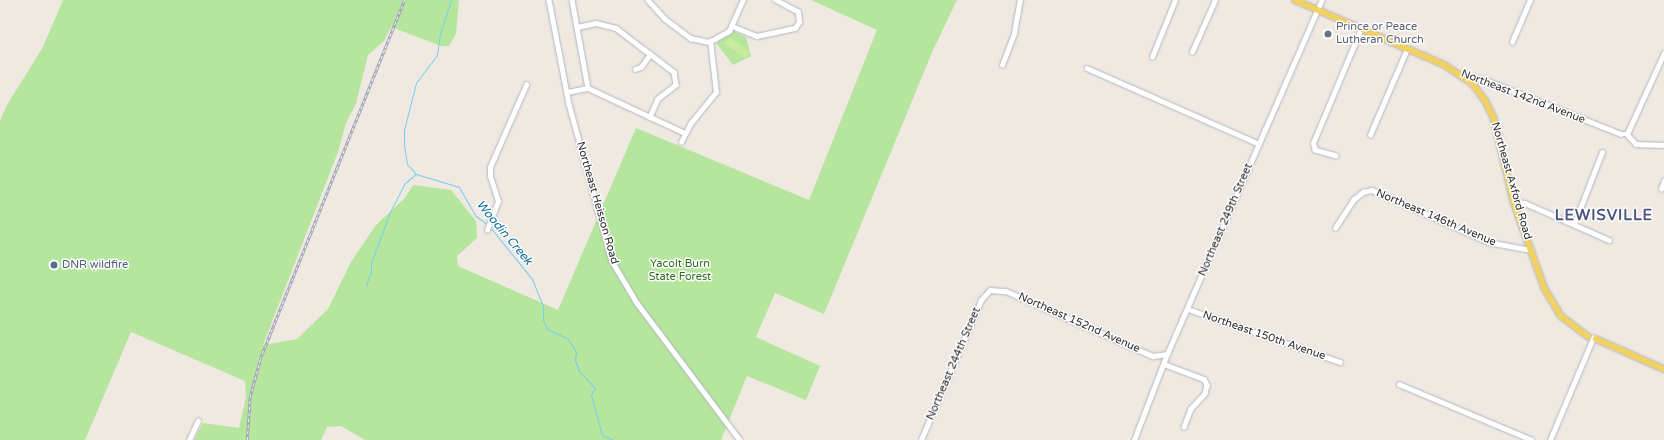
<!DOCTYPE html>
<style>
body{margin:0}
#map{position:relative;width:1664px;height:440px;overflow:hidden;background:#efe9e1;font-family:"Varela Round",sans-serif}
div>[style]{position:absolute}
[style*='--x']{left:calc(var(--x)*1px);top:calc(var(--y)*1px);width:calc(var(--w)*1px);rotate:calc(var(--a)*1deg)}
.green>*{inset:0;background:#b6e59e}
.pitch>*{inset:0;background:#c9ec9a;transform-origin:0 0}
.stream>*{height:1px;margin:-0.5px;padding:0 0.5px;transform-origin:0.5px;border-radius:0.5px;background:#75cff0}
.roads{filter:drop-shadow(0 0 1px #b4b7c1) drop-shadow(0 0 1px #b4b7c1)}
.minor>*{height:4.5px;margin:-2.25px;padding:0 2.25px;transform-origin:2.25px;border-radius:2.25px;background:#fff}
.major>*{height:5.5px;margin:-2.75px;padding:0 2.75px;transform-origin:2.75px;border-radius:2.75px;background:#f2d163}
.rail>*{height:2.5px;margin-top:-1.25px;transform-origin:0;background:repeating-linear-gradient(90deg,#fff 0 3px,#a3a6b8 0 6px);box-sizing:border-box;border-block:1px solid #a3a6b8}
.dots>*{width:11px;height:11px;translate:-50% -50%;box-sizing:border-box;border:2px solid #fff;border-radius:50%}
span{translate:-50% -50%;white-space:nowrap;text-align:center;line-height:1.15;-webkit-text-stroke:3px #fff;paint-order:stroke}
.worship-label{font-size:11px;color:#5b616d}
.left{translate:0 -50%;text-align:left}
.street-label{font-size:11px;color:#2e2e2e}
.service-label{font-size:11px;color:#4e5e75}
.park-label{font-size:11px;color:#2c6e1b}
.water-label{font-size:12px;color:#0d6fa3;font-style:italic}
.district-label{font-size:15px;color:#4d5680;font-weight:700;letter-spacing:1px}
</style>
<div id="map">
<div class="green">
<i style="clip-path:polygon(63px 0,459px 0,456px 34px,449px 46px,441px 46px,391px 27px,384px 41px,368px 55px,356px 104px,346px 123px,338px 152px,263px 345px,297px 339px,328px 309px,351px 262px,376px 225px,405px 198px,413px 185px,451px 190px,476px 221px,477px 238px,457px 256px,458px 266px,558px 310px,636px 128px,809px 200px,877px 30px,811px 0,957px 0,933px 50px,824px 314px,775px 293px,756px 337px,820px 366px,806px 400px,747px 376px,721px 440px,365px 440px,341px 426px,327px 427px,321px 440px,194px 440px,203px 423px,239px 428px,246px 397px,245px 381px,131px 332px,85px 440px,0 440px,0 121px,7px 105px,43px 47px)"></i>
<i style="clip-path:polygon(734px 31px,746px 37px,751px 56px,733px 65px,716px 43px)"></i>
</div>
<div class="pitch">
<i style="left:730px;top:37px;width:25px;height:8px;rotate:37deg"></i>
</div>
<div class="stream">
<i style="--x:451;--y:0;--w:35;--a:108"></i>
<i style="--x:440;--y:33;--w:22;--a:98"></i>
<i style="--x:437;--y:55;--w:35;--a:127"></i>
<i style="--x:416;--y:83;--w:49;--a:104.3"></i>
<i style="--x:404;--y:130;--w:15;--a:90"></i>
<i style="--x:404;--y:145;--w:19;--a:81"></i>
<i style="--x:407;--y:164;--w:13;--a:48"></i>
<i style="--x:416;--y:174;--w:45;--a:16.8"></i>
<i style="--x:459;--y:187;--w:34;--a:60"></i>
<i style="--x:476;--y:216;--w:15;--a:37"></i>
<i style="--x:490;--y:227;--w:67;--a:51.1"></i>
<i style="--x:532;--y:279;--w:29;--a:68"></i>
<i style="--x:543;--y:306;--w:14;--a:90"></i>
<i style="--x:543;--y:320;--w:10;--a:66"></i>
<i style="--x:547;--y:329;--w:23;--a:25"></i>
<i style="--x:568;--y:339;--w:15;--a:58"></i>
<i style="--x:576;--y:352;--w:8;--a:97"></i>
<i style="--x:575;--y:360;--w:12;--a:70"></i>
<i style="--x:579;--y:371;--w:23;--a:47"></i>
<i style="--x:595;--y:388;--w:8;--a:120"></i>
<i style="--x:591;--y:395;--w:41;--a:74.6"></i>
<i style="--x:602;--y:435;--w:12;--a:24"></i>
<i style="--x:366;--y:285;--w:14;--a:-69"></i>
<i style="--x:371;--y:272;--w:9;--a:-90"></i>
<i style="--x:371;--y:263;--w:54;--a:-69.6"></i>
<i style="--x:390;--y:212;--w:31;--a:-63"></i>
<i style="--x:404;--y:184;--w:16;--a:-40"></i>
</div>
<div class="roads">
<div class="minor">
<i style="--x:549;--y:0;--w:106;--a:79.1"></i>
<i style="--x:569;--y:104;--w:163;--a:74.7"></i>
<i style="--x:612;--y:261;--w:49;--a:59.2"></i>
<i style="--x:637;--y:303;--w:171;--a:53.1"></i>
<i style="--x:572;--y:0;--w:89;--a:79.7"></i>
<i style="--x:648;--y:0;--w:24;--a:48"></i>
<i style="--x:664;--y:18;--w:34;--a:37"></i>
<i style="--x:691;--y:38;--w:18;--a:13"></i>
<i style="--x:709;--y:42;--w:23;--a:-29"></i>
<i style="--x:729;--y:31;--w:34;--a:-66"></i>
<i style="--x:732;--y:26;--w:27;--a:22"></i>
<i style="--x:757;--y:36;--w:39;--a:-12"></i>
<i style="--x:795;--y:28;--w:7;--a:-56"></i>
<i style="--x:799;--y:22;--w:10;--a:-96"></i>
<i style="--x:798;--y:12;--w:26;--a:-152"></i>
<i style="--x:577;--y:27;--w:19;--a:-12"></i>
<i style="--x:596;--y:23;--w:21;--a:14"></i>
<i style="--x:616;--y:28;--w:73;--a:37.2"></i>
<i style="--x:674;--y:72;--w:13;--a:81"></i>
<i style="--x:676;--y:85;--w:23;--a:142"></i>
<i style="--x:658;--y:99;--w:20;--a:114"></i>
<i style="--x:1512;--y:42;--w:46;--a:-66.8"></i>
<i style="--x:1192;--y:52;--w:57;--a:-66.1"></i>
<i style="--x:1152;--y:57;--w:61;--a:-68"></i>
<i style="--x:1002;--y:65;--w:34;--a:-69"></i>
<i style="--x:1014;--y:33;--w:34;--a:-80"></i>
<i style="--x:1087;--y:68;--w:188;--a:23.8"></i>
<i style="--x:635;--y:69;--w:6;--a:-18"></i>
<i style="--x:641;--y:67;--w:16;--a:-55"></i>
<i style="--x:1465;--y:76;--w:21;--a:11"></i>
<i style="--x:1486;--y:80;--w:145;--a:21.8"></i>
<i style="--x:1621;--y:134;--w:6;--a:0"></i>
<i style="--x:588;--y:88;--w:107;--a:24.9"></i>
<i style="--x:567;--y:92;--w:21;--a:-11"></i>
<i style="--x:1627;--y:134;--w:89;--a:-65.4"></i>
<i style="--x:1627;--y:134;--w:13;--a:48"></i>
<i style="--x:1636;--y:144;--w:28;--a:2"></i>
<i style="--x:1370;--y:135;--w:94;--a:-66.7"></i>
<i style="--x:681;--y:142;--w:20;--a:-63"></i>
<i style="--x:690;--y:124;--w:41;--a:-50.9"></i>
<i style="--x:716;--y:92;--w:51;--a:-96.7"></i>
<i style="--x:1336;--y:156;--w:22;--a:-164"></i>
<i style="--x:1315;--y:150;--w:7;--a:-106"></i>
<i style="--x:1313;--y:143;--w:124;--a:-67.2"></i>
<i style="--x:1661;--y:189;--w:9;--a:-69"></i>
<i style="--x:1514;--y:202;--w:11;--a:5"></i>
<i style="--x:1525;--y:203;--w:92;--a:23.8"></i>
<i style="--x:1574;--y:224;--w:77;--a:-68.7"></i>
<i style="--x:1335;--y:228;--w:33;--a:-57"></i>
<i style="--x:1353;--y:200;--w:13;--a:-39"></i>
<i style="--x:1363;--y:192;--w:9;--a:-13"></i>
<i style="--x:1372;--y:190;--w:127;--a:24.1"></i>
<i style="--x:1488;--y:242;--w:44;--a:10.5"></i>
<i style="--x:487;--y:230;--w:31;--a:-69"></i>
<i style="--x:498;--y:201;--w:26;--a:-108"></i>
<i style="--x:490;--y:176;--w:9;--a:-90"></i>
<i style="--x:490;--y:167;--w:90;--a:-66.3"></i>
<i style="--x:1188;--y:309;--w:161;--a:19.2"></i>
<i style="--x:1164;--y:364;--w:43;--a:20.6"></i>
<i style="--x:1204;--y:379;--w:7;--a:63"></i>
<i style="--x:1207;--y:385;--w:9;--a:103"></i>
<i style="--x:1205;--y:394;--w:21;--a:133"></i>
<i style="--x:1191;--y:409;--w:19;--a:111"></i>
<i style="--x:1399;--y:384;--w:144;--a:22.8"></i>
<i style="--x:189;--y:440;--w:21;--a:-65"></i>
<i style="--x:921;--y:440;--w:152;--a:-66.8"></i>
<i style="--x:981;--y:300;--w:13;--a:-48"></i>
<i style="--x:990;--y:290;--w:16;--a:4"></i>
<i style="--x:1006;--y:291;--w:161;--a:23.9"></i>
<i style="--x:1153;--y:356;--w:14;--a:-8"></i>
<i style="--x:1134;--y:440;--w:92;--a:-69"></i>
<i style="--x:1167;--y:354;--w:386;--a:-66.4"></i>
<i style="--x:1550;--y:440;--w:111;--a:-67.1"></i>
</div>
<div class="major">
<i style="--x:1295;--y:0;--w:163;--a:23.4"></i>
<i style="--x:1445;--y:65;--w:34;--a:34"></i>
<i style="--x:1473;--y:84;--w:20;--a:53"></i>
<i style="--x:1485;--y:100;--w:20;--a:63"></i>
<i style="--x:1494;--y:118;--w:86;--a:76.6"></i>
<i style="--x:1514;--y:202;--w:92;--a:70.4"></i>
<i style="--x:1545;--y:289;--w:31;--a:59"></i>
<i style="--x:1561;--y:316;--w:34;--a:37"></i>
<i style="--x:1596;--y:339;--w:74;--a:23.8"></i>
</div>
</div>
<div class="rail">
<i style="--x:247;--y:440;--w:43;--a:-86"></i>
<i style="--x:250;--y:397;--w:39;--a:-75"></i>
<i style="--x:260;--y:359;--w:387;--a:-68.1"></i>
</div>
<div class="dots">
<i style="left:1328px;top:34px;background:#6b7280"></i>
<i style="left:54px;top:265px;background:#5c6f8a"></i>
</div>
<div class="worship-label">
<span class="left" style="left:1336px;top:34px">Prince or Peace<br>Lutheran Church</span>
</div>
<div class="street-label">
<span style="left:1523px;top:97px;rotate:21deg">Northeast 142nd Avenue</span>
<span style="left:1511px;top:181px;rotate:74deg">Northeast Axford Road</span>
<span style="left:597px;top:203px;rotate:74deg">Northeast Heisson Road</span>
<span style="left:1436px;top:218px;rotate:23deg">Northeast 146th Avenue</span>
<span style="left:1226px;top:220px;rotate:-67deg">Northeast 249th Street</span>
<span style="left:1079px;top:323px;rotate:24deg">Northeast 152nd Avenue</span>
<span style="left:1264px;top:336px;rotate:19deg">Northeast 150th Avenue</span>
<span style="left:954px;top:364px;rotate:-67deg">Northeast 244th Street</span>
</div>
<div class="service-label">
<span class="left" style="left:62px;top:265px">DNR wildfire</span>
</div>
<div class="park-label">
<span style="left:680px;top:271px">Yacolt Burn<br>State Forest</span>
</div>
<div class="water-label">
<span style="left:504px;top:233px;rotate:50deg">Woodin Creek</span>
</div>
<div class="district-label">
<span style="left:1604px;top:216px">LEWISVILLE</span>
</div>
</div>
